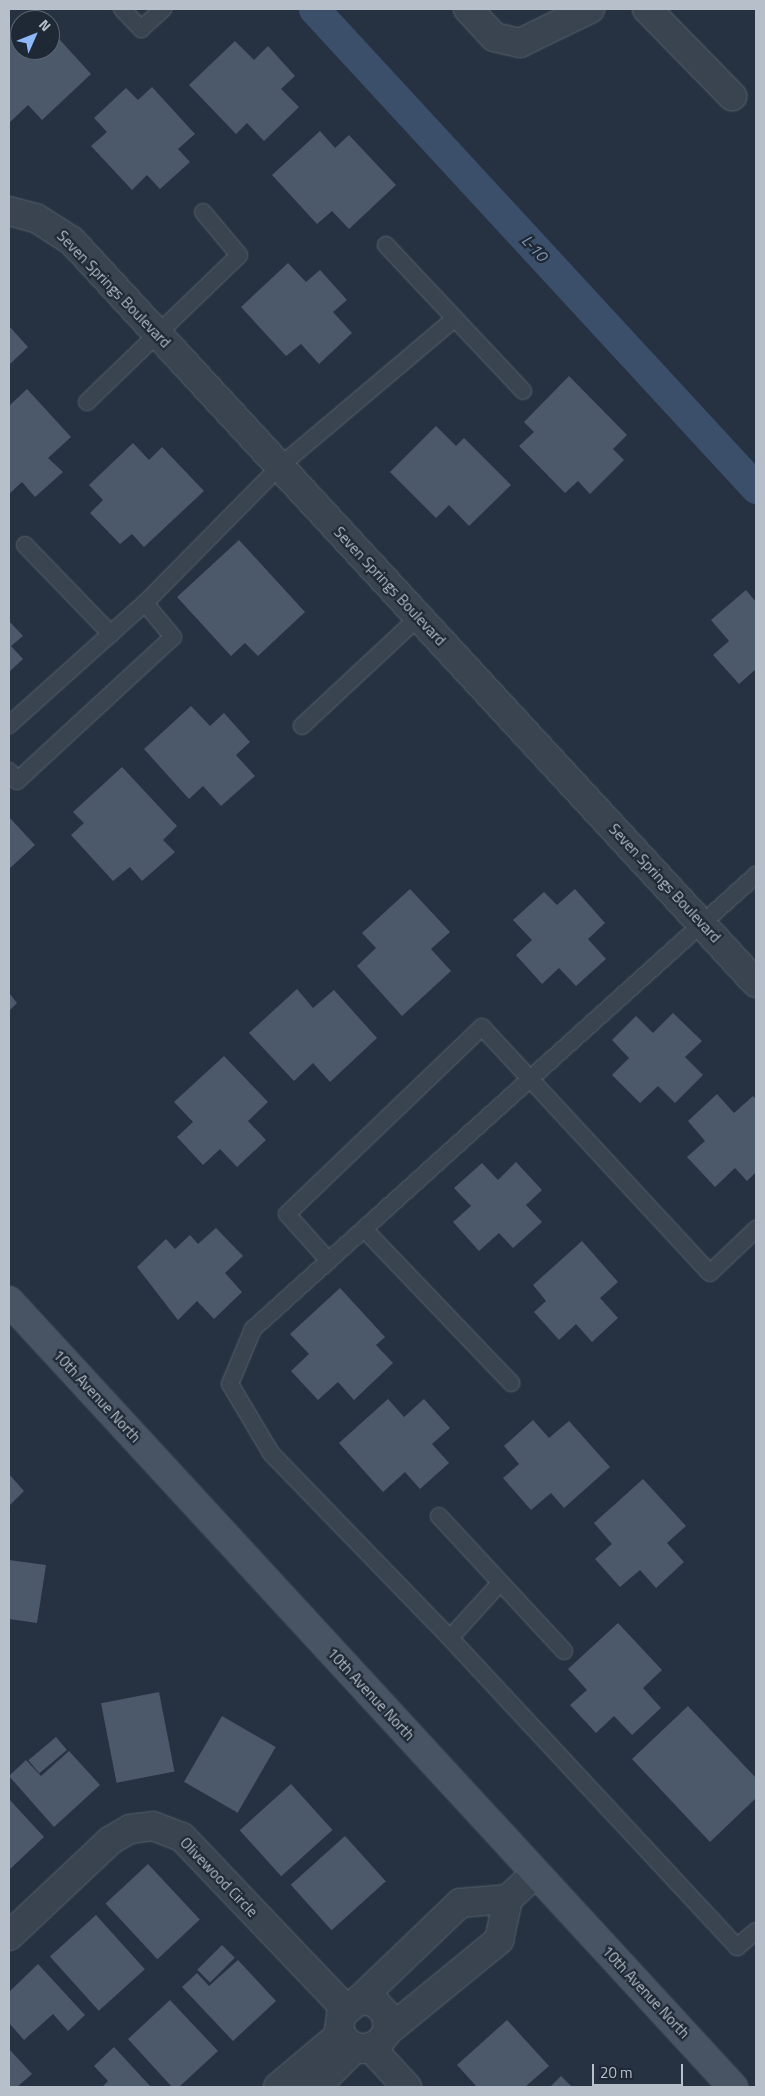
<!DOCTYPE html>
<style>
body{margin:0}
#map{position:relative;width:765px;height:2096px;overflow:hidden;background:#263241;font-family:"Titillium Web",sans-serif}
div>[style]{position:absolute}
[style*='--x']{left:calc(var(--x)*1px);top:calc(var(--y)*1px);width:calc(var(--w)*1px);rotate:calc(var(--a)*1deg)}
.canal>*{height:31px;margin:-15.5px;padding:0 15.5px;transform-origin:15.5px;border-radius:15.5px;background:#3b4f6a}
.building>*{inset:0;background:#4c596a;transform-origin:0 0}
.roads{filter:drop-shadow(0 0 1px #58626e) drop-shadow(0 0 1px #58626e)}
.lane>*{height:16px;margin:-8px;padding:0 8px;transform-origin:8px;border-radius:8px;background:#3a4451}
.street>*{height:28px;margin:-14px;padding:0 14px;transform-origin:14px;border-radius:14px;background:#3a4451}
.secondary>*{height:28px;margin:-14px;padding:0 14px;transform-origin:14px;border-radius:14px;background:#485364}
span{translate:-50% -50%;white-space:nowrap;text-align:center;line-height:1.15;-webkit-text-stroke:4.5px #1f2936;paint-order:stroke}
.street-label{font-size:15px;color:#b7bfcb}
.water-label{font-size:16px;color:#7e95b2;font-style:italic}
.frame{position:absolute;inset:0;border:10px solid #b7bfcb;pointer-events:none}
.north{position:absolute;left:10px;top:10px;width:50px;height:50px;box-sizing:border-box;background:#1f2936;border:1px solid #5c6572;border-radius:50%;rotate:46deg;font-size:14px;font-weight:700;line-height:20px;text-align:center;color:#b7bfcb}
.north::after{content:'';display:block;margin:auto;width:18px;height:22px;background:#8eb9f9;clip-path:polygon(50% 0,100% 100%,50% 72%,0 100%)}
.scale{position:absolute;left:592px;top:2064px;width:91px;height:22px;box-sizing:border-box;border:2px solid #b7bfcb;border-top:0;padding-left:6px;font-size:15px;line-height:18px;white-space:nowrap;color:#b7bfcb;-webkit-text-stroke:4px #1f2936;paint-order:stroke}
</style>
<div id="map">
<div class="canal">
<i style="--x:314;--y:9;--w:652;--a:47.3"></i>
</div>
<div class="building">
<i style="clip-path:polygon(50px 29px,91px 74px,42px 120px,28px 105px,9px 123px,9px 36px,14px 32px,20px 38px,20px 50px,50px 50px)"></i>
<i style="clip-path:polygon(235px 41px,254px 60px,268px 46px,295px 76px,281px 89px,299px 107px,264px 141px,247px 123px,236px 134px,189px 85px)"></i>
<i style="clip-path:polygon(152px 87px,195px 134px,178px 149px,190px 162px,160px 189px,147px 175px,132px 190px,91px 146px,107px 132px,94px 118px,126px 88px,138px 100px)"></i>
<i style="clip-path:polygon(320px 131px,335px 148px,349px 135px,396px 185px,349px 229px,332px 211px,317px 224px,272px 175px)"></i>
<i style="clip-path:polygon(288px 263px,306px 282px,320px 270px,347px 300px,333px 312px,352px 333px,319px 364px,301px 344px,286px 356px,241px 307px)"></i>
<i style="clip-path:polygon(9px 326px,28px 347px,9px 365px)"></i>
<i style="clip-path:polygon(569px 376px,627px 435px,613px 449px,624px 460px,590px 494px,578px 481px,565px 493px,519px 446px,534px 432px,524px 422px)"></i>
<i style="clip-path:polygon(27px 389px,71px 437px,48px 458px,63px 472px,35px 497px,22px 482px,9px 494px,9px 406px)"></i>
<i style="clip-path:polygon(436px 426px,456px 446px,464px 438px,511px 485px,469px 526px,449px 505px,436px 518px,390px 472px)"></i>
<i style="clip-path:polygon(133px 443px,149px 460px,162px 447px,204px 491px,144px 547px,132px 534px,120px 544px,90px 513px,103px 500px,89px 485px)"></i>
<i style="clip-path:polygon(239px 540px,305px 612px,258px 656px,245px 643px,231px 656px,177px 597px)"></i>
<i style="clip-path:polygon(746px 590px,756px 602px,756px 669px,739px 684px,713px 655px,729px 641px,711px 620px)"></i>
<i style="clip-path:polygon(9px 621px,23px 636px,11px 646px,23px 659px,9px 672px)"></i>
<i style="clip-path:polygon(191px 706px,210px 726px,224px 713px,250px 742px,236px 755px,255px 776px,221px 806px,203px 786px,189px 799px,144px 749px)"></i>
<i style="clip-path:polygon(122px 767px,177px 826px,163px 840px,175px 852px,142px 881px,130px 867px,113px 881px,71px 835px,84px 823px,73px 812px)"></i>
<i style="clip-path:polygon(9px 817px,35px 845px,9px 869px)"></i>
<i style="clip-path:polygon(410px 889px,450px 932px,431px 949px,451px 971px,402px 1016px,357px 966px,376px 948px,362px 933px)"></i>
<i style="clip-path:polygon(575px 889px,605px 923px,588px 939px,606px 959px,576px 986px,559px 968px,542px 984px,516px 955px,532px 940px,513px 920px,544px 892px,557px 905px)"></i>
<i style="clip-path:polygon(297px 989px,313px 1008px,334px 990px,377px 1038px,330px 1082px,313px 1063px,294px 1081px,249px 1033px)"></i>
<i style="clip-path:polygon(9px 993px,17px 1003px,9px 1011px)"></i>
<i style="clip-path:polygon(673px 1013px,702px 1041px,685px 1057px,703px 1075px,675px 1103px,658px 1086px,640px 1103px,612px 1075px,629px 1058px,612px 1040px,636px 1016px,653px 1033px)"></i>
<i style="clip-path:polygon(224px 1056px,268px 1102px,248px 1121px,266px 1140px,237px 1167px,220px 1149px,203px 1165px,177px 1137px,193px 1122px,174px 1102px)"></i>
<i style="clip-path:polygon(717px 1094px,734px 1113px,753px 1096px,756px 1099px,756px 1172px,747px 1181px,735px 1168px,715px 1187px,687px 1157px,705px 1141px,688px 1121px)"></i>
<i style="clip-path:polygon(516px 1162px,542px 1190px,526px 1205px,542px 1222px,513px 1248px,499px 1233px,479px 1251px,453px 1222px,471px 1206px,454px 1188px,482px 1163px,498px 1180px)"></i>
<i style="clip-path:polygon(216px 1228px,243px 1256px,225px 1273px,242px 1292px,214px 1319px,197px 1301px,178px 1320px,137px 1267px,166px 1239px,175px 1249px,190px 1235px,198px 1244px)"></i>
<i style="clip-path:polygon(582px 1241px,618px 1282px,600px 1298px,618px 1318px,592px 1342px,576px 1324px,559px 1340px,534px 1312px,546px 1301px,533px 1285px)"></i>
<i style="clip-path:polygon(340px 1288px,385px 1337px,376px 1345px,393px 1363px,354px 1400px,338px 1382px,318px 1400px,291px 1371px,309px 1354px,290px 1334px)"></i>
<i style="clip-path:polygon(388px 1399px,404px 1417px,424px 1399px,450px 1428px,432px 1444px,449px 1463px,420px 1489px,405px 1472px,383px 1492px,339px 1443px)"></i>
<i style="clip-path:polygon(533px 1420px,549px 1438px,569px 1421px,610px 1467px,564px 1508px,551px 1493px,531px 1510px,503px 1478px,519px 1464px,504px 1446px)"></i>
<i style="clip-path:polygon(9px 1474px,24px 1491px,9px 1506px)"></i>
<i style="clip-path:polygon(643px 1479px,686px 1526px,667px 1543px,684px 1562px,656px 1588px,640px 1570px,620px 1587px,595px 1559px,612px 1544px,594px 1523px)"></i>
<i style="clip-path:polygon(9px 1560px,46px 1565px,37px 1623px,9px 1619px)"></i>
<i style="clip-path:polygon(618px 1623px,662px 1670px,643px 1688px,661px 1708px,632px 1735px,614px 1716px,596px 1733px,570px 1705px,587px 1690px,568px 1669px)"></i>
<i style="left:159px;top:1692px;width:81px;height:59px;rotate:79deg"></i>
<i style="clip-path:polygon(688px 1706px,756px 1778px,756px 1798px,710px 1842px,632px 1759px)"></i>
<i style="left:222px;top:1716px;width:62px;height:76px;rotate:30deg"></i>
<i style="left:56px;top:1737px;width:17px;height:36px;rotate:50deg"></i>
<i style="clip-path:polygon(69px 1751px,100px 1785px,54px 1827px,9px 1776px,26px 1760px,41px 1776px)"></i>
<i style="left:291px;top:1784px;width:62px;height:69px;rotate:48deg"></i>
<i style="clip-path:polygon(9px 1799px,44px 1837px,9px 1870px)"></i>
<i style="left:345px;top:1836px;width:61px;height:73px;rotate:48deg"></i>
<i style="left:148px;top:1864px;width:76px;height:58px;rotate:47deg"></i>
<i style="left:96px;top:1915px;width:73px;height:62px;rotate:48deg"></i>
<i style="left:222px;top:1945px;width:18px;height:35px;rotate:45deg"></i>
<i style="clip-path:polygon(238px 1960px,276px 2001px,233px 2041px,182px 1987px,197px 1973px,209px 1986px)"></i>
<i style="clip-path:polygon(38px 1964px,85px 2015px,68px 2031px,53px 2014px,24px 2040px,9px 2023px,9px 1992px)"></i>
<i style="clip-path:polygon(170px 2000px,218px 2051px,179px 2087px,172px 2087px,128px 2039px)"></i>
<i style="clip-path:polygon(507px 2020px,549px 2066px,525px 2087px,477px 2087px,457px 2065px)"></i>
<i style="clip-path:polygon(114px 2047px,151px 2087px,102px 2087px,108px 2081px,94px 2066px)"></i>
<i style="clip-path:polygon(9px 2049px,32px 2074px,17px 2087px,9px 2087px)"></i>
<i style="clip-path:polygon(561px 2076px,572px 2087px,550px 2087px)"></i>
</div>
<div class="roads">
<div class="lane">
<i style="--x:122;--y:9;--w:28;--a:46"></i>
<i style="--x:141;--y:29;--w:30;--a:-42"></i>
<i style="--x:386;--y:245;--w:200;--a:46.8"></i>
<i style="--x:87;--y:402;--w:211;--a:-44"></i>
<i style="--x:239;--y:255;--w:56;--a:-129.9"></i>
<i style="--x:25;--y:545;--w:124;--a:46"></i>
<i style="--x:9;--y:725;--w:183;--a:-41.9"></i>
<i style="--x:145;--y:603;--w:191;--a:-45.4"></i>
<i style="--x:279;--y:467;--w:229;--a:-40.2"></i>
<i style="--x:302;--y:726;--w:160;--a:-43"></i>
<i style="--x:9;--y:771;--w:13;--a:51"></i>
<i style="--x:17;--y:781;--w:212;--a:-42.7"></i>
<i style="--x:173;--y:637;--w:44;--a:-129.5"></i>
<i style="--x:364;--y:1229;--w:213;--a:46.3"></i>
<i style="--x:329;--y:1261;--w:63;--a:-131.8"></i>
<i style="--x:287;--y:1214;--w:270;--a:-43.8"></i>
<i style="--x:482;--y:1027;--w:335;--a:47.2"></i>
<i style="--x:710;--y:1273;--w:64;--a:-43.7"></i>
<i style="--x:439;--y:1516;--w:184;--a:47.2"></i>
<i style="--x:499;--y:1584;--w:73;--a:132.2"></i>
<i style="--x:450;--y:1638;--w:257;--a:-134.1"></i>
<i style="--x:271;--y:1453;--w:80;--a:-120.7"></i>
<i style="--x:230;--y:1384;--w:60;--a:-67.3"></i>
<i style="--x:253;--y:1329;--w:678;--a:-42.07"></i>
<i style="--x:450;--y:1638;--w:422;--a:47.1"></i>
<i style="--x:737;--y:1947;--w:25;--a:-40"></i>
</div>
<div class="street">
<i style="--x:468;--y:9;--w:38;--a:47"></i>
<i style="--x:494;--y:37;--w:27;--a:13"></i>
<i style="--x:520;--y:43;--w:78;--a:-25.9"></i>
<i style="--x:647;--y:9;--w:122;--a:45.7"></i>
<i style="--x:9;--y:211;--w:28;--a:15"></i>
<i style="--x:36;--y:218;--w:43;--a:32.6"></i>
<i style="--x:72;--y:241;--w:1009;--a:47.33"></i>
<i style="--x:9;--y:1936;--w:140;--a:-43.3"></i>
<i style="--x:111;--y:1840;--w:22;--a:-30"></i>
<i style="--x:130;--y:1829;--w:23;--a:-7"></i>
<i style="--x:153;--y:1826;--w:31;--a:21"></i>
<i style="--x:182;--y:1837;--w:236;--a:46.4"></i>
<i style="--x:359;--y:2000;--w:140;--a:-43.8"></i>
<i style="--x:460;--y:1903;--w:48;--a:-4.8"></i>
<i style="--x:508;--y:1899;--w:38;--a:-43"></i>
<i style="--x:388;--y:2031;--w:17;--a:-97"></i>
<i style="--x:386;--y:2014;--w:16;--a:-133"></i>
<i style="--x:375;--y:2002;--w:16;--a:-173"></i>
<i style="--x:359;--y:2000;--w:23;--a:140"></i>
<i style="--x:341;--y:2015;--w:16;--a:97"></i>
<i style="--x:339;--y:2031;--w:16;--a:55"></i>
<i style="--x:348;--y:2044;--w:16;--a:18"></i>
<i style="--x:363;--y:2049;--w:16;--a:-18"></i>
<i style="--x:378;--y:2044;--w:16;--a:-52"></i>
<i style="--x:388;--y:2031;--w:144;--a:-39.3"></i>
<i style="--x:499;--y:1940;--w:42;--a:-77.6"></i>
<i style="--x:371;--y:2048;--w:53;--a:47.3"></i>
<i style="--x:278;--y:2087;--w:82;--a:-40.1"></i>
<i style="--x:316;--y:2087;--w:55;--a:-45"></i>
</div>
<div class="secondary">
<i style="--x:9;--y:1301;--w:1069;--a:47.35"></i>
</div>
</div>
<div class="street-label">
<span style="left:114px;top:289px;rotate:46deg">Seven Springs Boulevard</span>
<span style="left:390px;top:586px;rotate:47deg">Seven Springs Boulevard</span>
<span style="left:665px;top:883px;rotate:47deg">Seven Springs Boulevard</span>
<span style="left:97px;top:1396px;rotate:47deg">10th Avenue North</span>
<span style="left:371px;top:1694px;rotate:47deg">10th Avenue North</span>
<span style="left:219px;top:1877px;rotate:46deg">Olivewood Circle</span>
<span style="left:646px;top:1992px;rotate:47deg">10th Avenue North</span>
</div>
<div class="water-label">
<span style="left:535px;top:248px;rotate:47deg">L-10</span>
</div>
<div class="frame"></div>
<div class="north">N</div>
<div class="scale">20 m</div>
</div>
